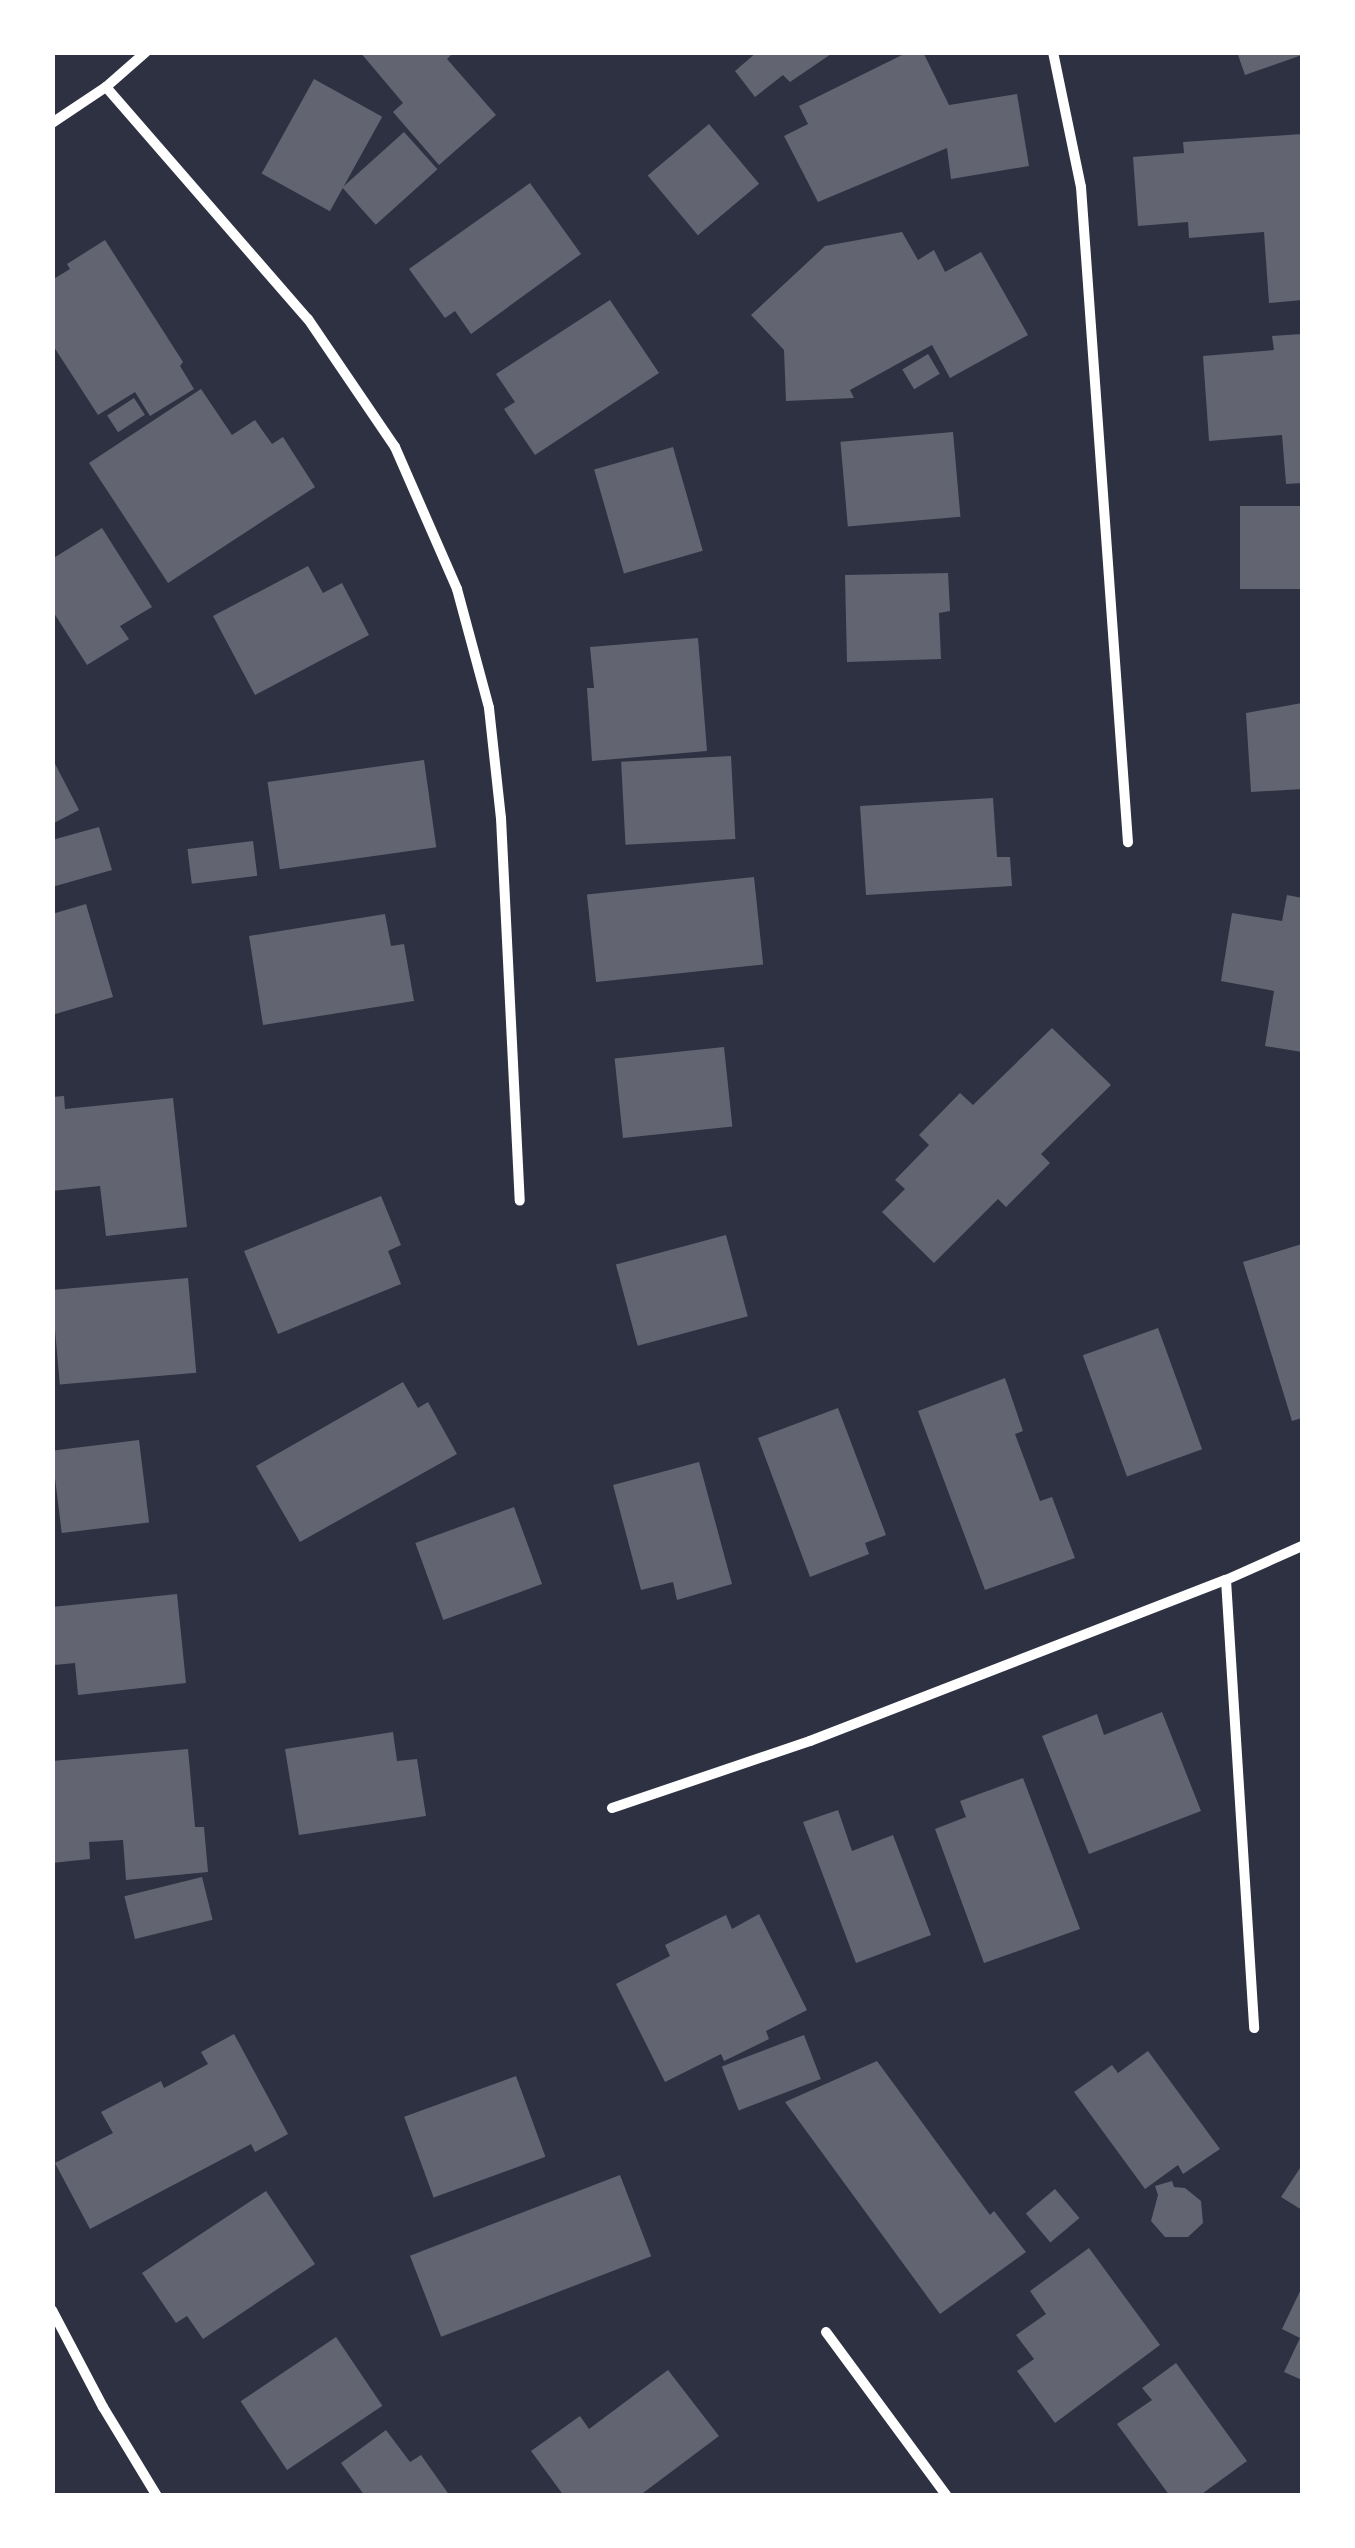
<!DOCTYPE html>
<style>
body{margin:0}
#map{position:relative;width:1355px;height:2548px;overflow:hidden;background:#2d3142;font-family:Jost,sans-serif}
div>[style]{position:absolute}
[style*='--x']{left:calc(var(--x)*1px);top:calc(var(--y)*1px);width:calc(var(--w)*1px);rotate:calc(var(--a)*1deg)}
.building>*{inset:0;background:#626471;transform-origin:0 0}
.minor>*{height:10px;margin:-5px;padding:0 5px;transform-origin:5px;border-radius:5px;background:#fff}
span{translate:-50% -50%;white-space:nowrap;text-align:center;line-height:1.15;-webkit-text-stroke:8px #fff;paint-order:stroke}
.frame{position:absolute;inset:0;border:55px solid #fff;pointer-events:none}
</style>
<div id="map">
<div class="building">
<i style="clip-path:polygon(360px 52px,454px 52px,447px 59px,496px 115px,439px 165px,393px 112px,403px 103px)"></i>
<i style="clip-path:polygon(757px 52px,834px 52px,790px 82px,783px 75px,755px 97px,735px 71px)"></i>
<i style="clip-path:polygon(908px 52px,923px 52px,949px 105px,1017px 94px,1029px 166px,951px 179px,947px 148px,818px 202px,784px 136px,808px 124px,799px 106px)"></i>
<i style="clip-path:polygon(1237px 52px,1302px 52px,1302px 55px,1245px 75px)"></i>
<i style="left:314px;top:79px;width:78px;height:108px;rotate:29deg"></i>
<i style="left:709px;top:124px;width:78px;height:80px;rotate:50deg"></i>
<i style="left:404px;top:132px;width:50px;height:83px;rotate:48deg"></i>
<i style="clip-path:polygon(1302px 134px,1302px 300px,1269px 303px,1264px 232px,1189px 238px,1188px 222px,1138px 226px,1133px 157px,1184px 153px,1183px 142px)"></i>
<i style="clip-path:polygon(530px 183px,581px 254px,471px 334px,455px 311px,445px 318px,409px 269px)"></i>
<i style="clip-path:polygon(902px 232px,918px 260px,934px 250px,945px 272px,981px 252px,1028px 335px,950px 378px,932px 345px,850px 390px,854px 398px,786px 401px,784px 350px,751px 315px,825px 246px)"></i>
<i style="clip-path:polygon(105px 240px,183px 362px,180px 366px,194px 389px,150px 416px,135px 392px,98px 415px,52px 344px,52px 280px,70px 269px,67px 264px)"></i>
<i style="clip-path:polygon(610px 300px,659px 373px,535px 455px,504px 409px,515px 402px,496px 374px)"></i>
<i style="clip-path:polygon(1302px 334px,1302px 483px,1286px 484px,1282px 435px,1209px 441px,1203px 356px,1274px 350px,1272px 336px)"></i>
<i style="left:928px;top:354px;width:23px;height:30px;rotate:59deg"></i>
<i style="clip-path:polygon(201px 389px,232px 435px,255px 420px,272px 444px,283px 437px,315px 487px,168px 583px,89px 463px)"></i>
<i style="left:134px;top:398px;width:20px;height:32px;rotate:57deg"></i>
<i style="left:953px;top:432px;width:85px;height:113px;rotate:85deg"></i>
<i style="left:673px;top:447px;width:108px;height:82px;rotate:74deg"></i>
<i style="left:1302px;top:506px;width:83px;height:62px;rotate:90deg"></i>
<i style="clip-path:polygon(102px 528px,152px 607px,120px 626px,129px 639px,87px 665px,52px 610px,52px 559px)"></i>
<i style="clip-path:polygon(308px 566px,323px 593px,342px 583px,369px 635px,255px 695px,213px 616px)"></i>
<i style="clip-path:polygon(948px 573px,950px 611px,939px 613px,941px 659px,847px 662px,845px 575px)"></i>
<i style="clip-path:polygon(698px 638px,707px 751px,592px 761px,587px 688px,594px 688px,590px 647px)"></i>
<i style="clip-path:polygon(1302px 703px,1302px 789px,1251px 792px,1246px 713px)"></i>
<i style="left:731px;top:756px;width:83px;height:110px;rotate:87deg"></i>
<i style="clip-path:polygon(52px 758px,79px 810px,52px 824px)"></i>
<i style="left:424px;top:760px;width:88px;height:158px;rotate:82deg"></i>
<i style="clip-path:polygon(993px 798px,997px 857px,1010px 857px,1012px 886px,866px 895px,860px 806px)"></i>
<i style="clip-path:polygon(99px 827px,112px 870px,52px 887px,52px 840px)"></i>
<i style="left:253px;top:841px;width:35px;height:66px;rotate:83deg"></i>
<i style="left:754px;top:877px;width:88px;height:168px;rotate:84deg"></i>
<i style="clip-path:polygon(1287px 895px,1302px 898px,1302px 1052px,1265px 1046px,1274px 991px,1221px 981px,1232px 913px,1282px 921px)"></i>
<i style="clip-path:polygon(86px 904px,113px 997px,52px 1015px,52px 914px)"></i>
<i style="clip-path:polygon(385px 914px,391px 946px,404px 944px,414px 1001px,263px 1025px,249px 936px)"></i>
<i style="clip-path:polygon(1052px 1028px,1111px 1085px,1041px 1154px,1050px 1163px,1006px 1207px,998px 1199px,934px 1263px,882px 1212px,905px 1189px,895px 1180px,929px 1145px,919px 1135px,960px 1093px,973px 1105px)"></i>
<i style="left:724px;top:1047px;width:80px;height:110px;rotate:84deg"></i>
<i style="clip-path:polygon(64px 1096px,65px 1109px,173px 1098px,187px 1227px,106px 1236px,100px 1186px,52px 1191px,52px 1097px)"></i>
<i style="clip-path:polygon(381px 1196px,401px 1245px,388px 1251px,401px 1284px,278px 1334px,244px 1251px)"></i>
<i style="left:726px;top:1235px;width:84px;height:114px;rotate:75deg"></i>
<i style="clip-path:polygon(1302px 1244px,1302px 1418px,1292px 1421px,1243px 1262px)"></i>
<i style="left:188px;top:1278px;width:95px;height:137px;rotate:85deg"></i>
<i style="left:1158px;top:1328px;width:129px;height:80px;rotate:70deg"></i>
<i style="clip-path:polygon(1005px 1378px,1023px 1431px,1015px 1434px,1040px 1501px,1052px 1497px,1075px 1558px,985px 1590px,918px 1411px)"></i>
<i style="clip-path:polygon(403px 1382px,418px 1408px,428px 1402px,457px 1454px,300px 1542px,256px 1466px)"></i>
<i style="clip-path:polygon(838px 1408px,886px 1535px,865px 1543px,869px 1554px,810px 1577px,758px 1438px)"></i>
<i style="left:139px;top:1440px;width:83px;height:88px;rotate:83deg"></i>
<i style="clip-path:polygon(699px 1462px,732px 1584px,677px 1600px,673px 1582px,641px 1590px,613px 1485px)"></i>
<i style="left:514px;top:1507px;width:82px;height:105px;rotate:70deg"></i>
<i style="clip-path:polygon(177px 1594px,186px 1683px,78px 1695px,75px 1663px,54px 1665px,52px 1607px)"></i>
<i style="clip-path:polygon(1162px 1712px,1201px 1811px,1089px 1854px,1042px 1736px,1097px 1714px,1104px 1735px)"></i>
<i style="clip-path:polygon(393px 1732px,397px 1761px,417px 1759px,426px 1816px,299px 1835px,285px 1749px)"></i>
<i style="clip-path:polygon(188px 1749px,195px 1827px,204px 1827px,208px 1872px,126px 1880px,123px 1840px,89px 1842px,90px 1859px,52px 1863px,52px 1761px)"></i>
<i style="clip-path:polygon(1023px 1778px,1080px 1929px,984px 1963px,935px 1829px,966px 1817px,960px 1801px)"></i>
<i style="clip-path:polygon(838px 1810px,852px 1851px,893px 1835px,931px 1935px,856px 1963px,803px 1822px)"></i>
<i style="left:202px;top:1877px;width:44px;height:80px;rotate:76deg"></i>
<i style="clip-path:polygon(759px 1914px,807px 2010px,766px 2031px,769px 2039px,724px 2061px,721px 2054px,665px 2082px,616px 1984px,670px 1956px,665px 1945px,726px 1915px,732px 1929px)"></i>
<i style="clip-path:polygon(234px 2034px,288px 2134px,255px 2152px,251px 2144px,90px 2229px,55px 2163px,113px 2133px,101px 2112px,161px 2081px,164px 2088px,208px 2064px,201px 2052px)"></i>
<i style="left:804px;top:2035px;width:47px;height:88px;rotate:69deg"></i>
<i style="clip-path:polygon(1148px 2051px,1220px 2149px,1183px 2174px,1178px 2165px,1145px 2189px,1074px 2092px,1112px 2065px,1118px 2073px)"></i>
<i style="clip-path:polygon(877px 2061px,990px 2215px,994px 2211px,1026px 2252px,940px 2314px,785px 2102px)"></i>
<i style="left:516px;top:2076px;width:86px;height:119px;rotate:70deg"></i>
<i style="clip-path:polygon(1302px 2165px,1302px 2210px,1281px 2197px)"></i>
<i style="left:620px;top:2175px;width:87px;height:225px;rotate:69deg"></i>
<i style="clip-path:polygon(1172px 2181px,1174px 2187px,1185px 2188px,1201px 2201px,1203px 2223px,1188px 2237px,1165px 2237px,1151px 2221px,1158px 2195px,1155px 2186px)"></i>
<i style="left:1055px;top:2189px;width:38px;height:38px;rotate:50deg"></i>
<i style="clip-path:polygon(266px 2191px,315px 2264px,203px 2339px,187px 2316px,176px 2323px,142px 2273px)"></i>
<i style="clip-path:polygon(1089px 2248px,1160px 2345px,1055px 2423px,1017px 2371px,1034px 2359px,1016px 2335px,1046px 2314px,1030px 2291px)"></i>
<i style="clip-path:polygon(1302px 2287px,1302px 2380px,1284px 2372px,1300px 2338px,1282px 2329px)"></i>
<i style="left:336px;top:2337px;width:83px;height:115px;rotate:56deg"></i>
<i style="clip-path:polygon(1176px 2363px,1247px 2461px,1199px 2496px,1170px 2496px,1117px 2424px,1152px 2400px,1142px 2388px)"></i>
<i style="clip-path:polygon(668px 2370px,719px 2436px,639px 2496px,564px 2496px,531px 2451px,580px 2416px,589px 2429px)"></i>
<i style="clip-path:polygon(386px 2430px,410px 2462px,421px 2455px,450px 2496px,365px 2496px,341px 2463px)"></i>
</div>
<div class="minor">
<i style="--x:1053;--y:52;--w:138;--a:78.3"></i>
<i style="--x:1081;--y:187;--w:657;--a:85.9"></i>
<i style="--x:106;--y:87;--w:308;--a:49"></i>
<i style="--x:308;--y:319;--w:155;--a:55.8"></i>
<i style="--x:395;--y:447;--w:155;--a:66.4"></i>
<i style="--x:457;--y:589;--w:123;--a:74.9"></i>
<i style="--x:489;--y:708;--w:111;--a:83.8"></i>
<i style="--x:501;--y:818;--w:383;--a:87.2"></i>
<i style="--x:52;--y:123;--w:65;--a:-33.7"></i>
<i style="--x:106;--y:87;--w:53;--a:-41.2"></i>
<i style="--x:1226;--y:1580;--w:449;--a:86.4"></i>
<i style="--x:612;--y:1808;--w:209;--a:-18.7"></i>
<i style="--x:810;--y:1741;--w:446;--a:-21.2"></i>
<i style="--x:1226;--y:1580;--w:83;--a:-24.1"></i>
<i style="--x:52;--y:2310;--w:110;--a:62.3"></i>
<i style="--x:103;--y:2407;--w:104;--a:58.8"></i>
<i style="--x:826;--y:2332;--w:204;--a:53.6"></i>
</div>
<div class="frame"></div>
</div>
